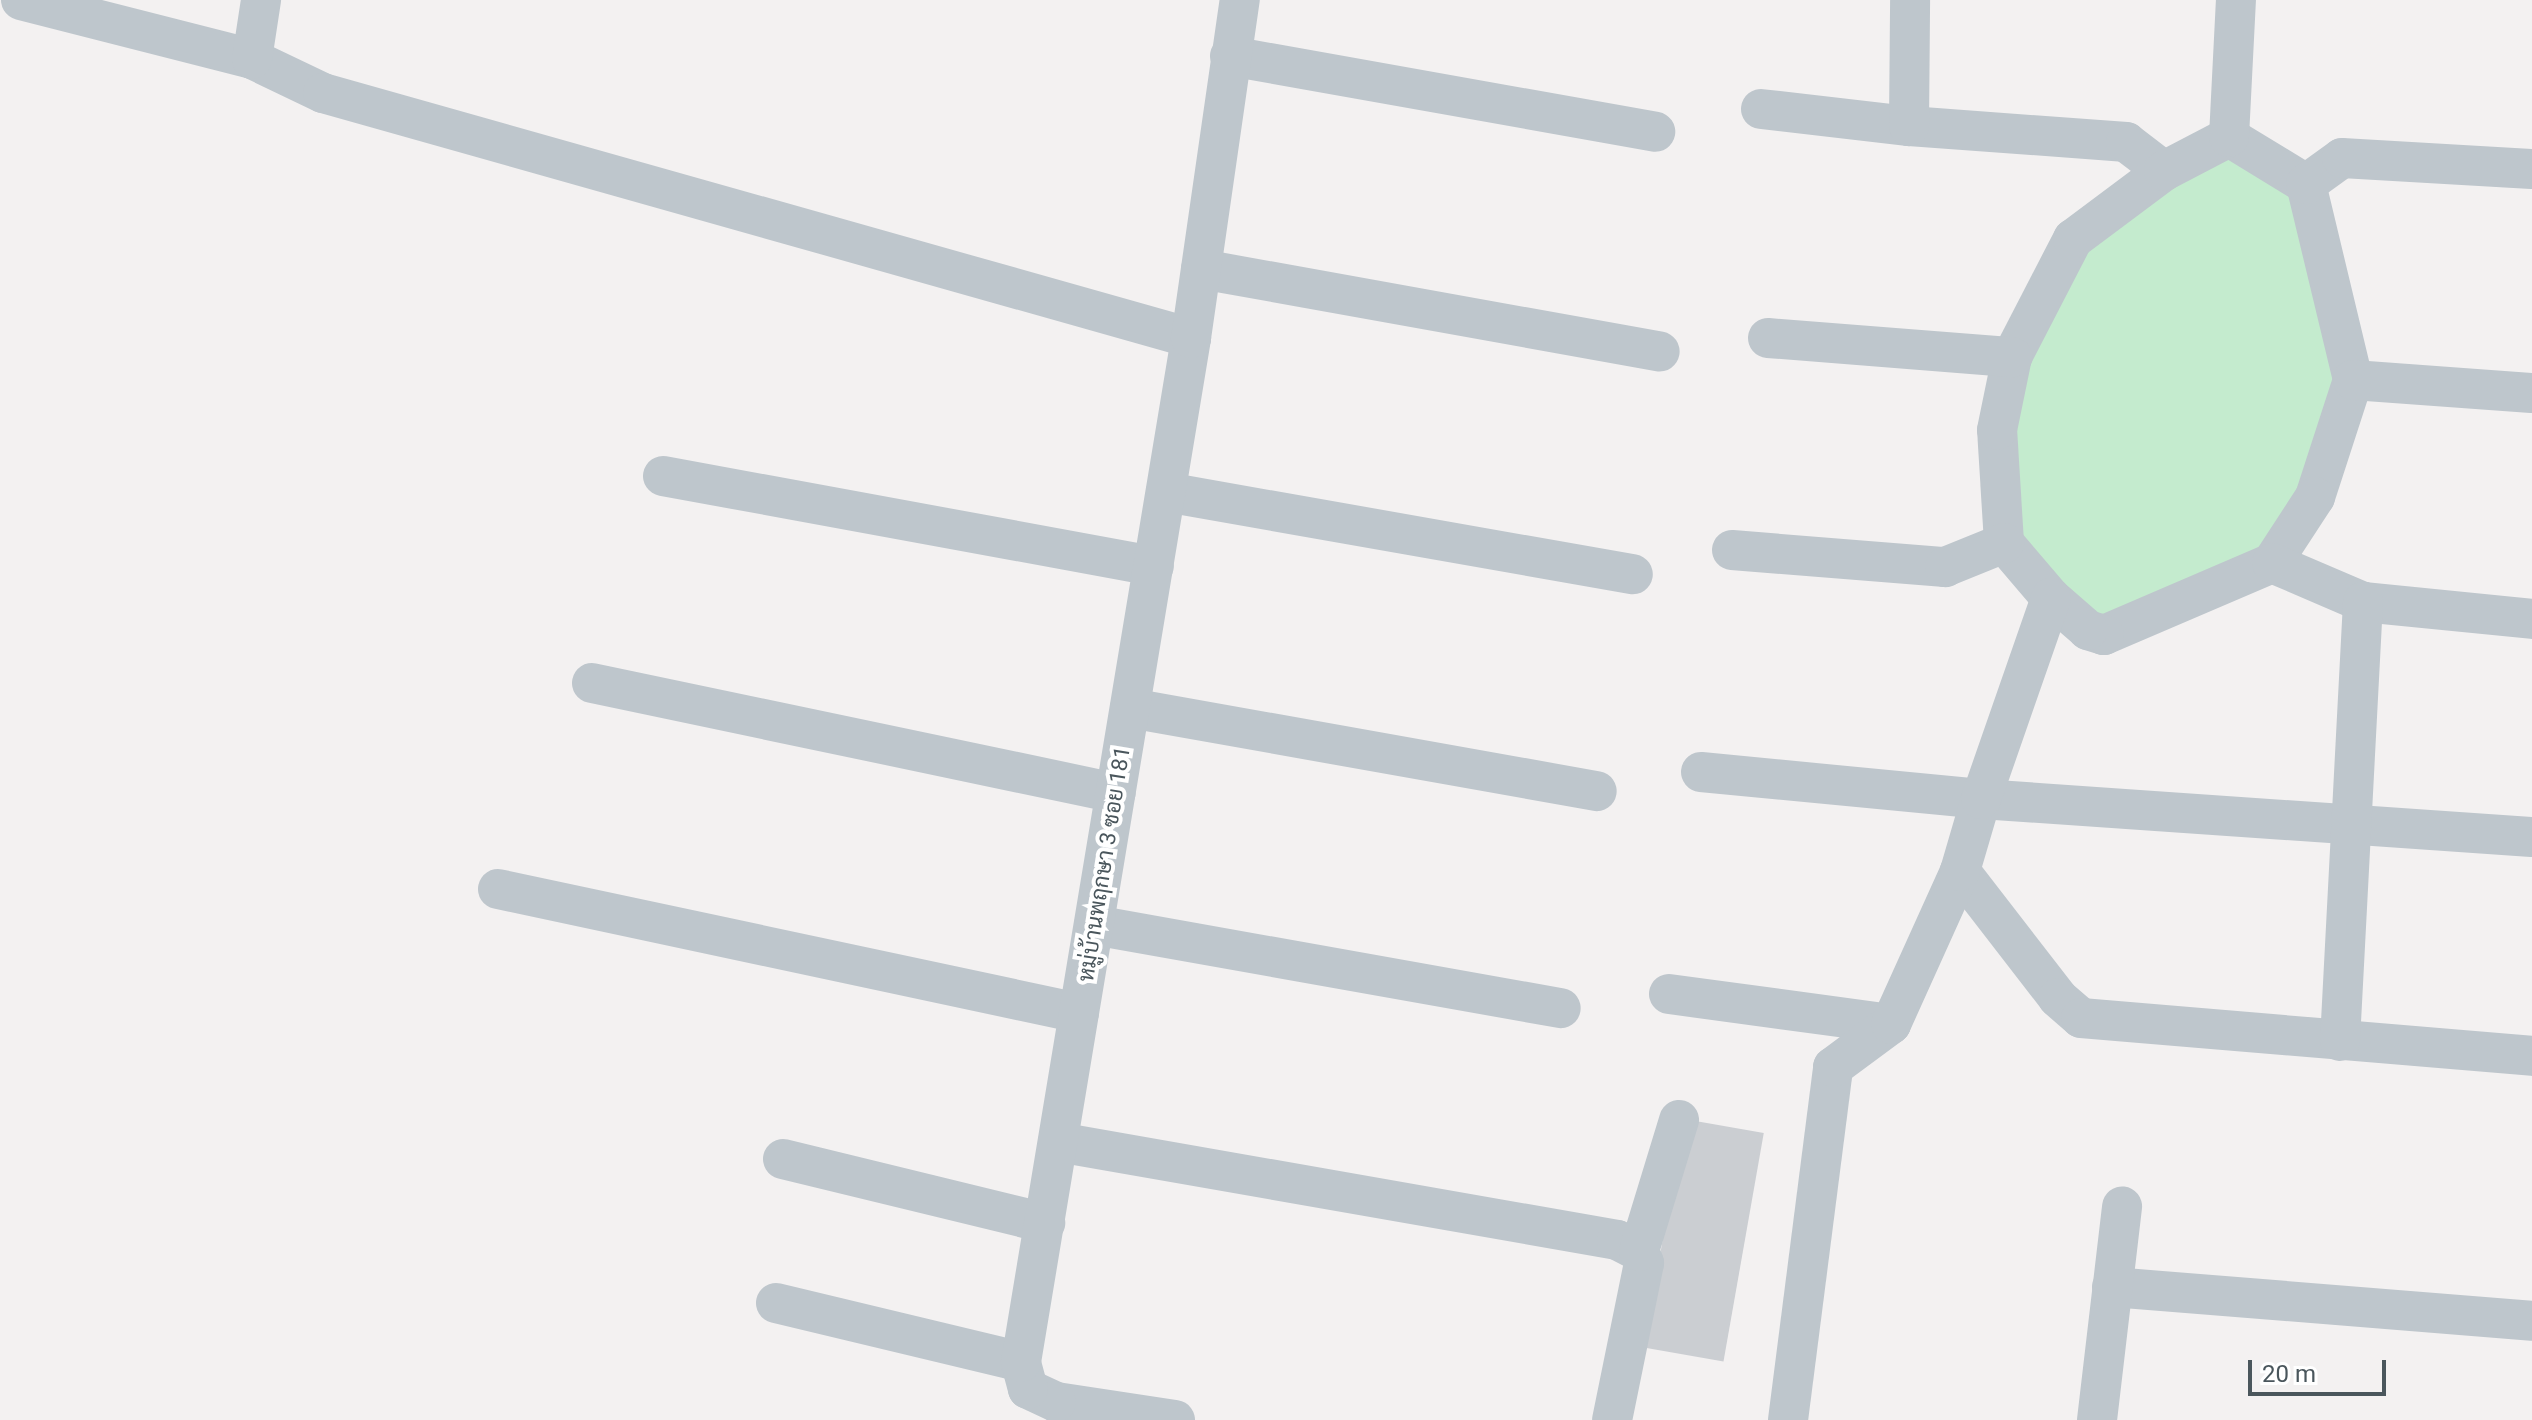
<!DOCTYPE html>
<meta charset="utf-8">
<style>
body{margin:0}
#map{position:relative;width:2532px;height:1420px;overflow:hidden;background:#f3f1f1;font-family:Roboto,Sarabun,sans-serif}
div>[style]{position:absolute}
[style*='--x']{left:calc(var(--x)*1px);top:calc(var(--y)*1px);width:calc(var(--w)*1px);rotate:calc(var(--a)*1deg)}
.green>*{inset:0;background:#c4ebce}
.building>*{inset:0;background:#cbced2;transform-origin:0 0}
.minor>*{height:40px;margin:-20px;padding:0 20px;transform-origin:20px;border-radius:20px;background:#bec6cc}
span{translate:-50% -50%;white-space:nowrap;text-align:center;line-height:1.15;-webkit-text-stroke:8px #fff;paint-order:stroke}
.street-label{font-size:22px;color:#4a565c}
.scale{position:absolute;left:2248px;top:1360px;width:138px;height:36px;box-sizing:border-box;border:4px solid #4a565c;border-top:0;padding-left:10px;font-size:24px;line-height:28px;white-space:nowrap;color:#4a565c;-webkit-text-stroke:6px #fff;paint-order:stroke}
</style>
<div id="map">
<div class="green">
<i style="clip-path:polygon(2229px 137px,2306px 184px,2353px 380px,2272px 563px,2104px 635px,2004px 543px,2012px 357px,2073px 239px)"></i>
</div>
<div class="building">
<i style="left:1684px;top:1119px;width:81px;height:232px;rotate:10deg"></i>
</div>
<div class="minor">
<i style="--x:21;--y:0;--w:238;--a:14.3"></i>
<i style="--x:252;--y:59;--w:79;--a:25.6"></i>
<i style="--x:323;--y:93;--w:902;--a:15.76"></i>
<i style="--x:1230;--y:56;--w:432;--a:10.1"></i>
<i style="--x:252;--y:59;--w:60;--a:-81.3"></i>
<i style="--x:1761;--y:109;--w:149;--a:6.6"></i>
<i style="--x:1909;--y:126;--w:218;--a:4.2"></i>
<i style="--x:2126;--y:142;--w:48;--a:37.3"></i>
<i style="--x:1909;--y:126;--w:126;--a:-89.5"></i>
<i style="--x:2229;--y:137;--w:90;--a:31.4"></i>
<i style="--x:2306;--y:184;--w:202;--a:76.5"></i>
<i style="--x:2353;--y:380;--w:123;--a:108"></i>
<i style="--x:2315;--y:497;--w:79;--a:123.1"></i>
<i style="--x:2272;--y:563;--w:183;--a:156.8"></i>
<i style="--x:2104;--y:635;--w:17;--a:-163"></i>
<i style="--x:2088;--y:630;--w:49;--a:-139.1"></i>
<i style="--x:2051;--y:598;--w:72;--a:-130.5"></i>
<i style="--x:2004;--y:543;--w:113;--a:-93.5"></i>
<i style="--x:1997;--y:430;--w:75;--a:-78.4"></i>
<i style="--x:2012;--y:357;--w:133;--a:-62.7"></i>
<i style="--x:2073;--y:239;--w:114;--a:-36.8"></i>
<i style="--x:2164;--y:171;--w:73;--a:-27.6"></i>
<i style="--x:2229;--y:137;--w:137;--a:-87.1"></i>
<i style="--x:2306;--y:184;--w:44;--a:-35.8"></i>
<i style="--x:2342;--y:158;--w:190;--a:3.3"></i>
<i style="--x:1201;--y:269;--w:466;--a:10.2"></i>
<i style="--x:1768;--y:338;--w:245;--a:4.5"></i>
<i style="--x:2353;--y:380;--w:179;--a:4.2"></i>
<i style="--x:663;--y:476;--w:499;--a:10.4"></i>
<i style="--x:1166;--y:492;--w:474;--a:10"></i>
<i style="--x:1732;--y:550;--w:214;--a:4.6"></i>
<i style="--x:1945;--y:567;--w:64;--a:-22.1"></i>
<i style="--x:2272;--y:563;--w:99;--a:23.2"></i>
<i style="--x:2363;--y:602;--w:170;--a:5.7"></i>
<i style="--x:592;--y:683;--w:535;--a:11.86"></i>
<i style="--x:1130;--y:708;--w:474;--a:10.1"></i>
<i style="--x:1701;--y:772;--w:281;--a:5.5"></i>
<i style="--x:1981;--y:799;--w:552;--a:3.95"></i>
<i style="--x:1960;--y:871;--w:160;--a:52.3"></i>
<i style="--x:2058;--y:998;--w:30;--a:41"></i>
<i style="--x:2081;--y:1018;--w:453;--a:4.8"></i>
<i style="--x:498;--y:889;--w:594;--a:12.05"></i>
<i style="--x:1094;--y:925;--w:474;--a:10.1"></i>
<i style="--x:1669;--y:994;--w:224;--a:7.7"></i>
<i style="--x:2340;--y:1041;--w:440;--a:-87"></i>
<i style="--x:1058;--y:1142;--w:568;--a:9.94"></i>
<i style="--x:1617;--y:1240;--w:25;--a:27"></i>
<i style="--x:1639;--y:1251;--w:13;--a:67"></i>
<i style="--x:1644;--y:1263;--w:160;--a:101.5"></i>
<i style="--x:783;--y:1159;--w:270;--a:13.7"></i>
<i style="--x:1639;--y:1251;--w:137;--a:-73"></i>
<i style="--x:2112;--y:1287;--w:421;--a:4.6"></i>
<i style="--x:776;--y:1303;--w:252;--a:13.5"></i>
<i style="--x:1175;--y:1420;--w:120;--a:-171.4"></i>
<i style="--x:1056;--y:1402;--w:31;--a:-155"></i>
<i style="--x:1028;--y:1389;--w:28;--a:-105"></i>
<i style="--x:1021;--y:1362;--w:1038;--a:-80.57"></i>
<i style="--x:1191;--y:338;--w:342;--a:-81.8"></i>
<i style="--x:1788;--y:1420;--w:356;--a:-82.7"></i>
<i style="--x:1833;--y:1067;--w:72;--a:-36.6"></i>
<i style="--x:1891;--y:1024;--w:168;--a:-65.7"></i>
<i style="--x:1960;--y:871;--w:75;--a:-73.7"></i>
<i style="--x:1981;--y:799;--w:213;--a:-70.8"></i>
<i style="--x:2097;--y:1420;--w:215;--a:-83.3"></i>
</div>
<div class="street-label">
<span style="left:1104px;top:864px;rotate:-81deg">หมู่บ้านพฤกษา 3 ซอย 181</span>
</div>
<div class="scale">20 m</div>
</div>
